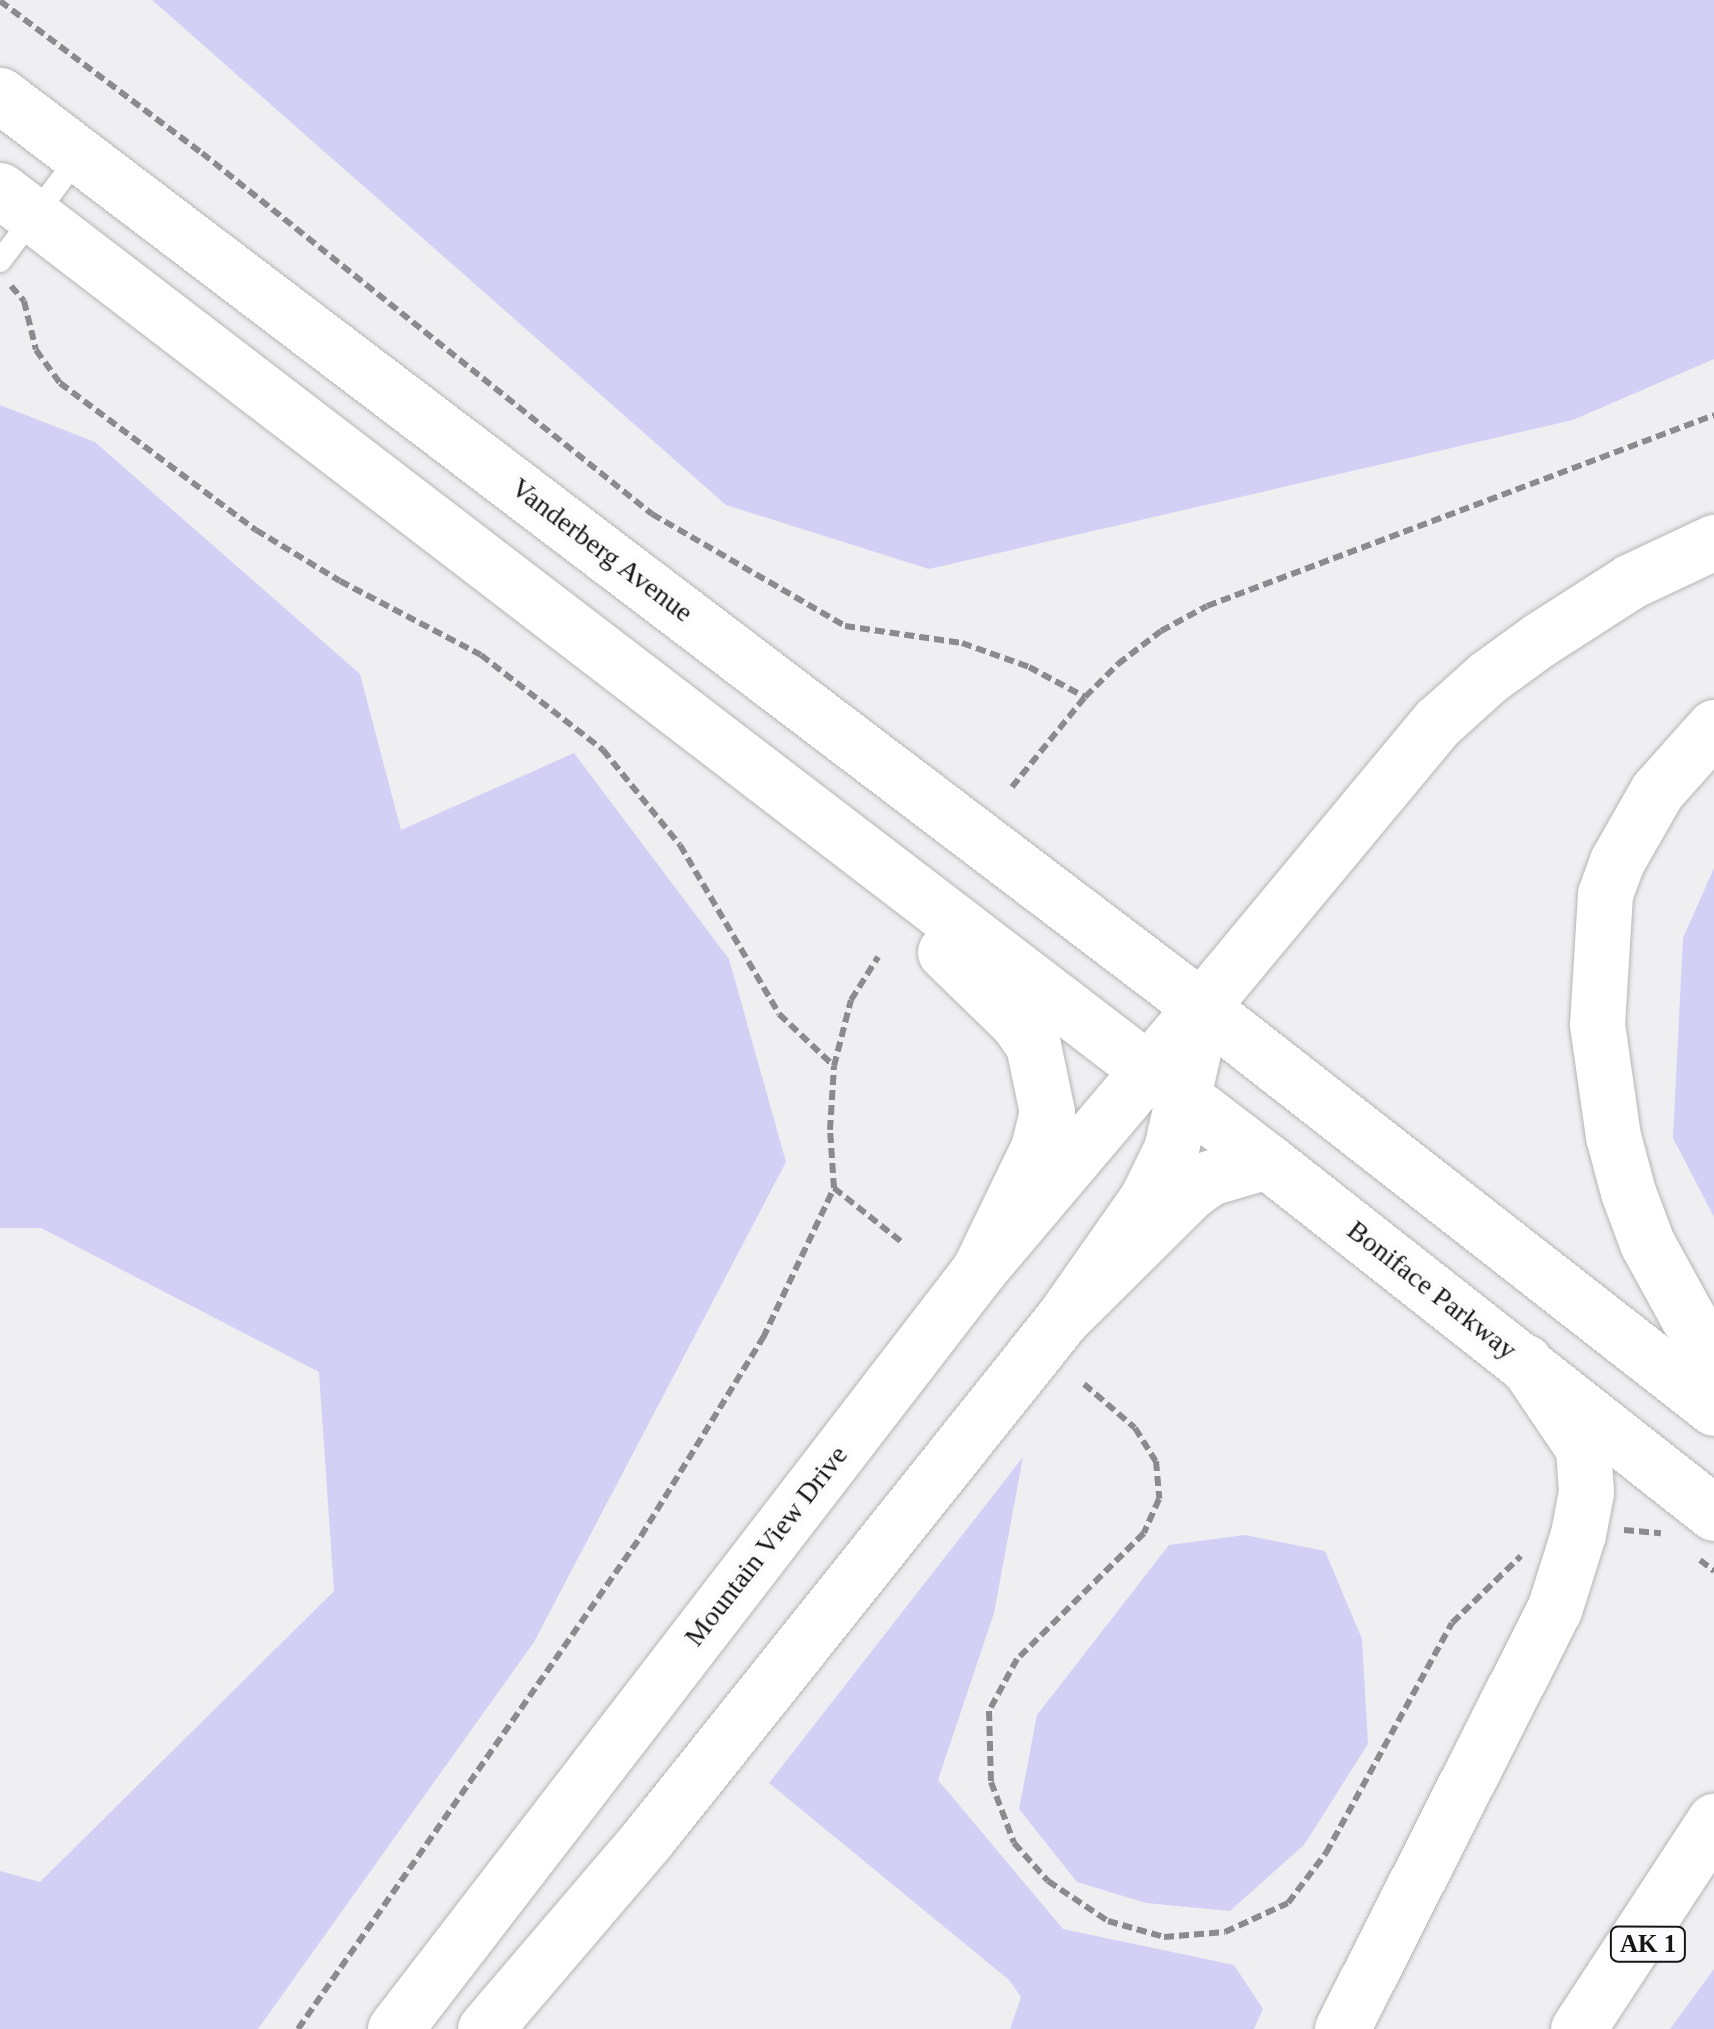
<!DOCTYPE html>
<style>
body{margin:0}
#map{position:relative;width:1714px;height:2029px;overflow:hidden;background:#efeff2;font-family:"Times New Roman",serif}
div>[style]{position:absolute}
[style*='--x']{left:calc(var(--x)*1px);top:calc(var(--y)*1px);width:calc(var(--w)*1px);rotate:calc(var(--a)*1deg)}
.green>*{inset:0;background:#d4cff5}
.path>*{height:6px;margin-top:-3px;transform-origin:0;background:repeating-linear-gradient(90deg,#8b8a8c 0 10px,transparent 0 15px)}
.roads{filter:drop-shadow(0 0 2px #b5b5b8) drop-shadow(0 0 2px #b5b5b8)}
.service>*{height:22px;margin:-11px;padding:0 11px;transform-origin:11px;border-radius:11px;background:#fff}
.tertiary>*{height:55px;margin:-27.5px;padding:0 27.5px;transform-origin:27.5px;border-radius:27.5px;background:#fff}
.primary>*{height:55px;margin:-27.5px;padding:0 27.5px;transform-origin:27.5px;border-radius:27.5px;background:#fff}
.motorway>*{height:55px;margin:-27.5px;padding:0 27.5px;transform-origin:27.5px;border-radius:27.5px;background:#fff}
span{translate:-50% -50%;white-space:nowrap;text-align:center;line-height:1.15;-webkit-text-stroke:9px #fcfcff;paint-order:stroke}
.shield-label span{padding:2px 8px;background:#fcfcff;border:2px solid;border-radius:8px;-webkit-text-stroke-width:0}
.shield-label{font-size:25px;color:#171617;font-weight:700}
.street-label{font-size:28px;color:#171617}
</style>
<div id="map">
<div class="green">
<i style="clip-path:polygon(152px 0,1714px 0,1714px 359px,1573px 420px,929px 569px,726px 505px)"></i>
<i style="clip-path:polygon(0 405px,95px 442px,360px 674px,401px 830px,574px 753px,729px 959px,786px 1162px,534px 1642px,258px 2029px,0 2029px,0 1871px,40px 1882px,334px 1591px,319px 1372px,41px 1228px,0 1228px)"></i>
<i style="clip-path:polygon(1714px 868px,1714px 1217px,1673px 1138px,1683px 938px)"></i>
<i style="clip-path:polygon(1023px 1457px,994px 1613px,938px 1780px,1063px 1929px,1234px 1965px,1263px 2009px,1254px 2029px,1010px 2029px,1021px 1997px,1009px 1980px,769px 1783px)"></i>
<i style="clip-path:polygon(1245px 1535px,1325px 1551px,1362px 1639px,1368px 1744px,1304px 1845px,1230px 1911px,1146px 1903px,1077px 1882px,1019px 1809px,1037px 1715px,1169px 1545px)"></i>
<i style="clip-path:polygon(1714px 1969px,1714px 2029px,1670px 2029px)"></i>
</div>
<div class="path">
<i style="--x:0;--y:1;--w:253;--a:37"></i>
<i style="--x:202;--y:153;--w:577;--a:38.74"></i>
<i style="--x:652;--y:514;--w:223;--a:30.1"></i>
<i style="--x:845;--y:626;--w:118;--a:8.3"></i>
<i style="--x:962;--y:643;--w:71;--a:19.7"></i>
<i style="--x:1029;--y:667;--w:64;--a:28.2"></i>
<i style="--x:11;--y:286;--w:20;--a:49"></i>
<i style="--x:24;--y:301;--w:50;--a:76.2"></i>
<i style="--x:36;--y:350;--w:41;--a:54"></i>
<i style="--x:60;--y:383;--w:245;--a:36.9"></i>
<i style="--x:256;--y:530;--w:98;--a:31.3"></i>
<i style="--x:340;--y:581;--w:159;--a:27.7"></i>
<i style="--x:481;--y:655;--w:155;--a:37.9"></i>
<i style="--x:603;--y:750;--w:122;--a:51"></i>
<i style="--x:680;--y:845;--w:196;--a:59.6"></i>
<i style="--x:779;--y:1014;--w:76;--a:43.4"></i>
<i style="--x:1012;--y:787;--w:116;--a:-51"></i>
<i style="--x:1085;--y:697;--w:47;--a:-45"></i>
<i style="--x:1118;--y:664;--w:54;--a:-37.5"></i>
<i style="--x:1161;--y:631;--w:52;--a:-28.5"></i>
<i style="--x:1207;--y:606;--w:542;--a:-20.64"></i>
<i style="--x:834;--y:1188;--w:88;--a:38.6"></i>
<i style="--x:1084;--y:1384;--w:67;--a:40.8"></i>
<i style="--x:1135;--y:1428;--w:39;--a:58"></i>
<i style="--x:1156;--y:1461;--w:38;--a:85"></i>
<i style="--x:1159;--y:1499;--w:37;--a:114"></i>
<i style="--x:1144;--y:1533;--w:179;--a:135.2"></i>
<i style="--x:1017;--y:1659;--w:59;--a:118.3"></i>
<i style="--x:989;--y:1711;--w:71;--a:88.4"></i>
<i style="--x:991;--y:1782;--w:65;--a:69.3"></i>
<i style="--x:1014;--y:1843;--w:51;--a:48.2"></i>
<i style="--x:1048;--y:1881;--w:72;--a:33.7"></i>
<i style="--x:1108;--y:1921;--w:58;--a:15.9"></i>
<i style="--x:1164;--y:1937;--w:61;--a:-4.7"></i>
<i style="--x:1225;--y:1932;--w:69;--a:-24.7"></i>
<i style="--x:1288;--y:1903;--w:63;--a:-52.8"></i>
<i style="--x:1326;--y:1853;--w:262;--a:-61.3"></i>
<i style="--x:1452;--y:1623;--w:96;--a:-44.2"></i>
<i style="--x:1624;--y:1530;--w:37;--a:5"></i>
<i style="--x:1700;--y:1560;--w:18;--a:38"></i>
<i style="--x:298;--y:2029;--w:601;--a:-55.17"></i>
<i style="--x:641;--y:1536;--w:233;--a:-58.4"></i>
<i style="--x:763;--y:1338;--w:166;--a:-64.7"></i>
<i style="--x:834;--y:1188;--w:58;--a:-93.9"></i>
<i style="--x:830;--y:1130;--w:64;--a:-86.4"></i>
<i style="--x:834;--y:1066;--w:68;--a:-75.6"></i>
<i style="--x:851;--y:1000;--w:51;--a:-57.9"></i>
</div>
<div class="roads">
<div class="service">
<i style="--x:0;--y:261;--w:131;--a:-53"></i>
</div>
<div class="tertiary">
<i style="--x:395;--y:2029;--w:958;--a:-52.42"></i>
<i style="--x:979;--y:1270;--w:344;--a:-49.8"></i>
<i style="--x:485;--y:2029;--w:251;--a:-49.5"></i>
<i style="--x:648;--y:1838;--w:665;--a:-51.41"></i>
<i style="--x:1063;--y:1318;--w:146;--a:-55"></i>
<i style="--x:1147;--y:1198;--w:55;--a:-63.9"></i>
<i style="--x:1171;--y:1149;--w:99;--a:-77.2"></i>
</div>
<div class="primary">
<i style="--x:0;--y:95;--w:1508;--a:37.21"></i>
<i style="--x:1201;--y:1007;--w:651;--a:38.01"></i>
<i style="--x:0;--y:190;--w:1596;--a:37.47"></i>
<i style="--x:1267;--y:1161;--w:569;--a:38.22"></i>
<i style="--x:945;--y:952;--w:100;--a:44.2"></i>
<i style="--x:1017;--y:1022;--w:28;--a:55"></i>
<i style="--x:1033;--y:1045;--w:68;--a:78.2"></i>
<i style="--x:1047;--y:1112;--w:37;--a:104"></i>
<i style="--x:1038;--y:1148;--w:136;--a:115.8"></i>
<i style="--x:1063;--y:1318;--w:179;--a:-44.8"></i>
<i style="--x:1190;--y:1192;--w:24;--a:-36"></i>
<i style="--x:1209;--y:1178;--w:60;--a:-16.3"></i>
</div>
<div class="motorway">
<i style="--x:1714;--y:727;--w:86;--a:131.7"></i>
<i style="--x:1657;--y:791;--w:81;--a:119.7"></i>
<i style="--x:1617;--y:861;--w:35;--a:110"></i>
<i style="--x:1605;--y:894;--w:130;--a:93.5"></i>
<i style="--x:1597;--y:1024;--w:113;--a:81.9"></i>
<i style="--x:1613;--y:1136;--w:58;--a:75"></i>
<i style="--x:1628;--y:1192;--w:54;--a:69.6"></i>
<i style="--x:1647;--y:1243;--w:85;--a:61.3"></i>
<i style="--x:1688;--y:1318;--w:44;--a:54.2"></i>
<i style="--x:1201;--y:1007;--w:371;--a:-50.3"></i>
<i style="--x:1438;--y:722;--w:67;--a:-42"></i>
<i style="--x:1488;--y:677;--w:63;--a:-36"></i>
<i style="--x:1539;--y:640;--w:109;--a:-32.7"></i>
<i style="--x:1631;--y:581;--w:92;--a:-25.2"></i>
<i style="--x:1342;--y:2029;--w:470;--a:-63.2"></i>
<i style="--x:1554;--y:1610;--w:80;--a:-72.5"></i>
<i style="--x:1578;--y:1534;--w:43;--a:-79.2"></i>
<i style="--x:1586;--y:1492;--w:44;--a:-93.9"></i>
<i style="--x:1583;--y:1448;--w:104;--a:-124"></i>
<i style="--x:1578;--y:2029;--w:249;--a:-56.8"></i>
</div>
</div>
<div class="shield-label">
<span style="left:1648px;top:1944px">AK 1</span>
</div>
<div class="street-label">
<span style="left:602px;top:550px;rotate:37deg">Vanderberg Avenue</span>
<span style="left:1432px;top:1290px;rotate:38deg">Boniface Parkway</span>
<span style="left:766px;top:1546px;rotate:-52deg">Mountain View Drive</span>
</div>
</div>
